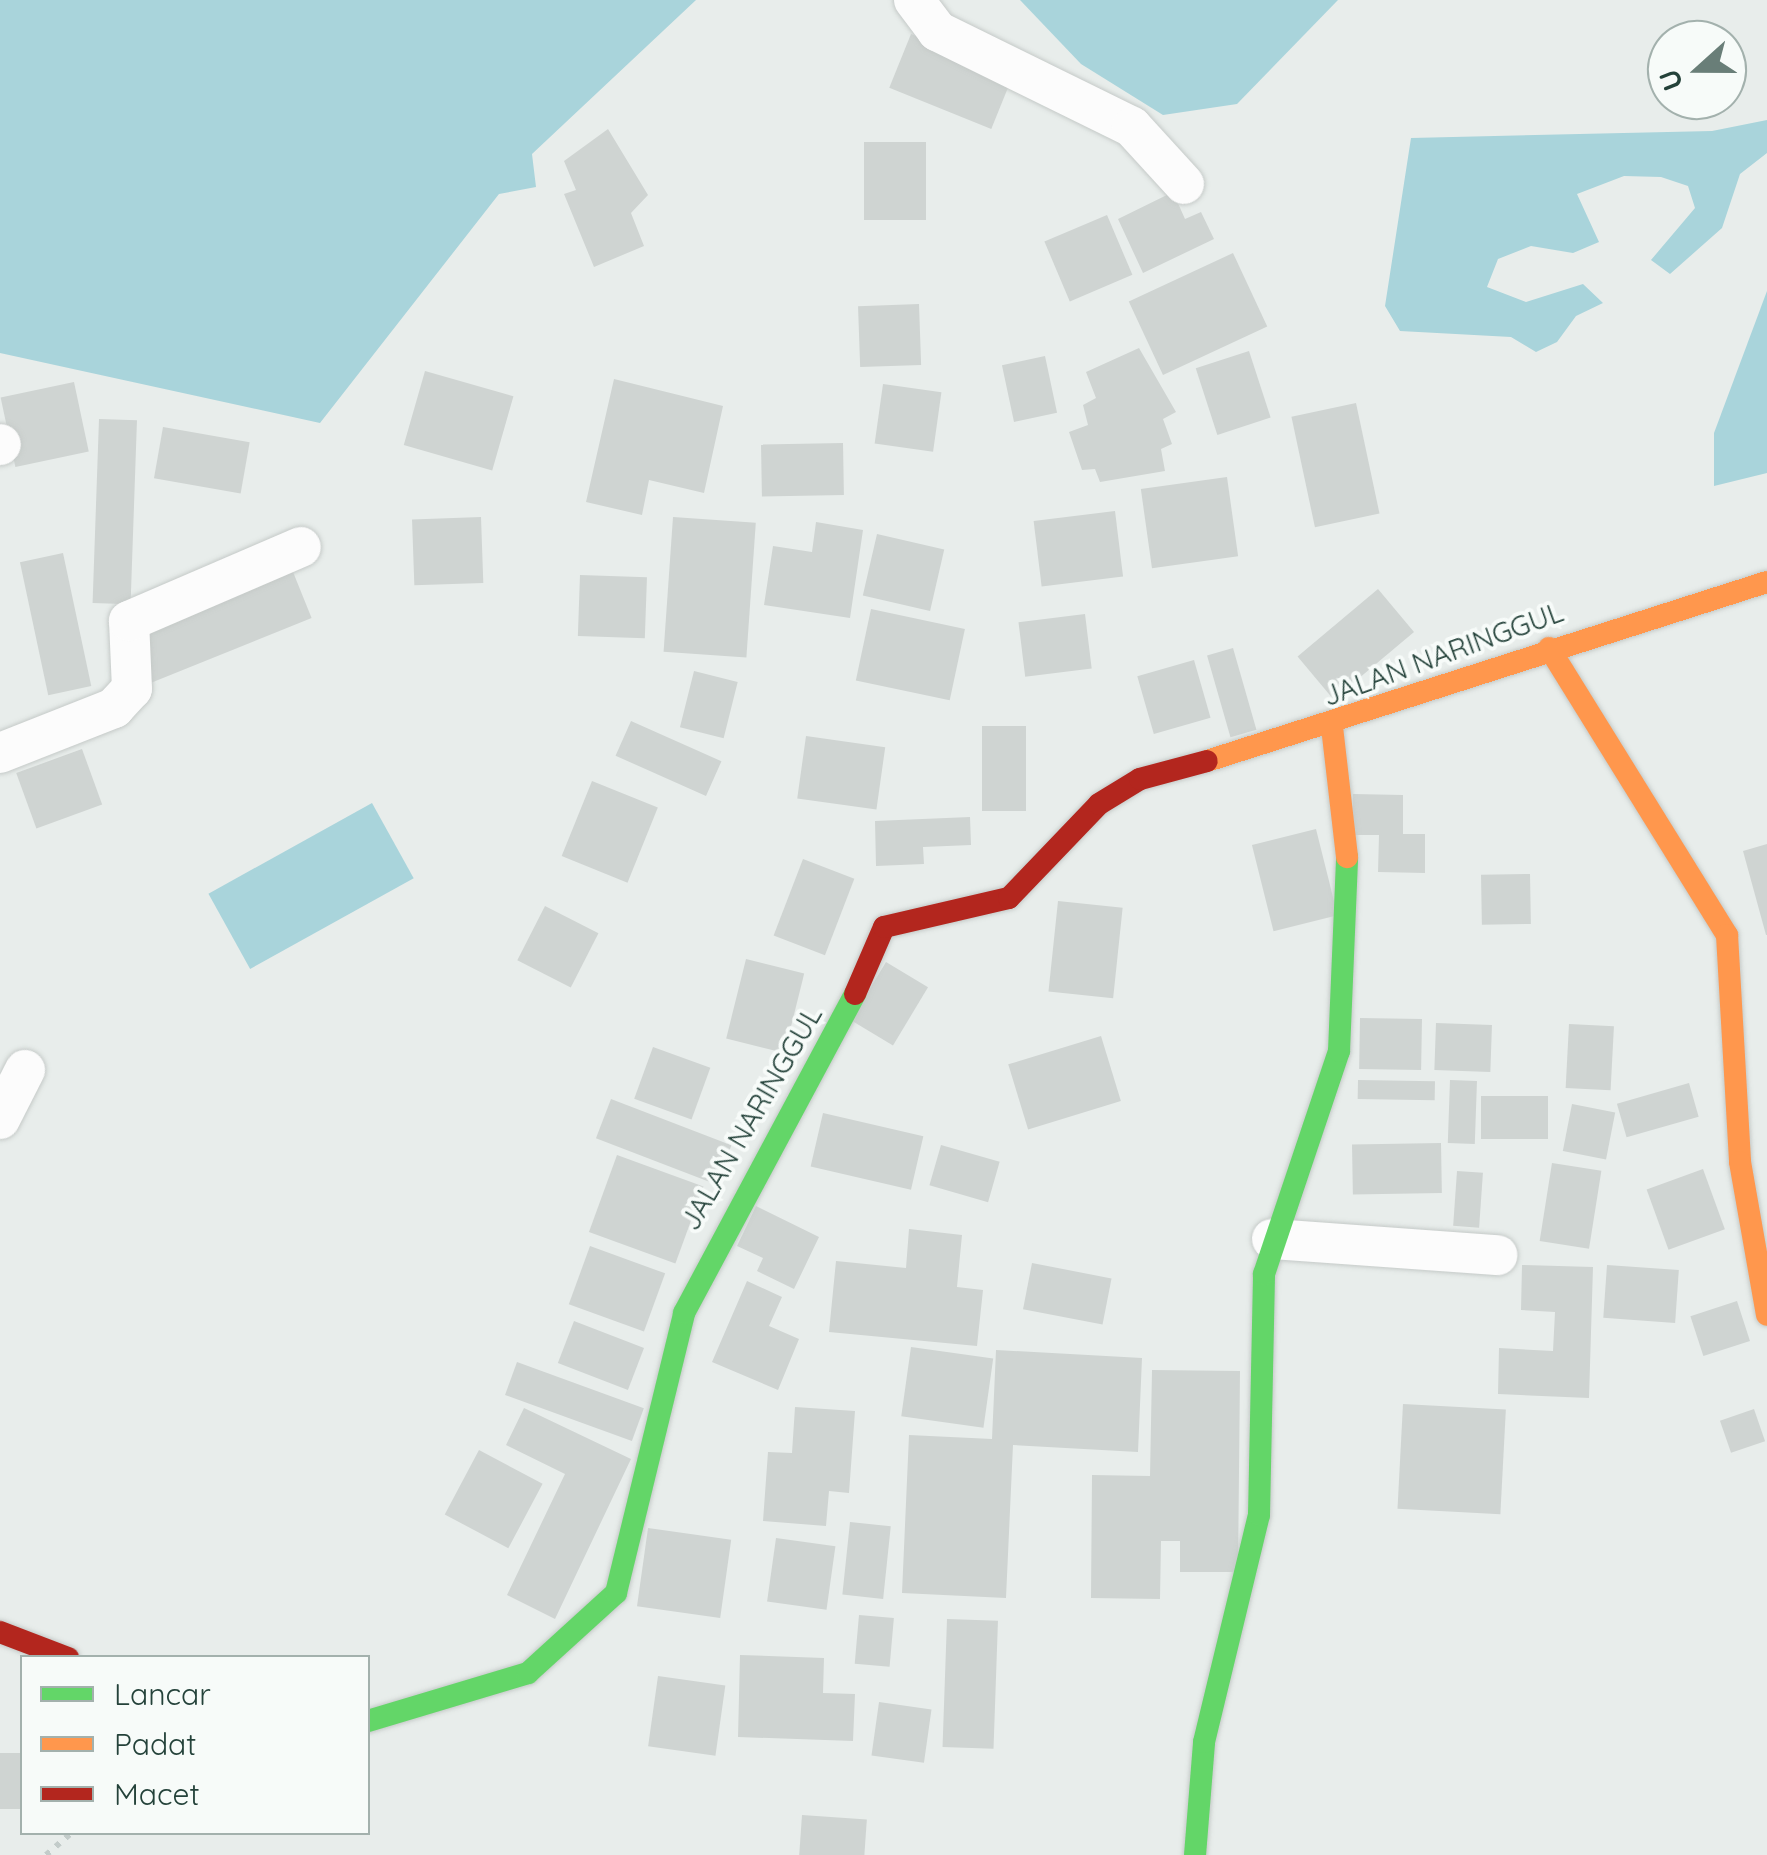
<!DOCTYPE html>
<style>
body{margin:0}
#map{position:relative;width:1767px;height:1855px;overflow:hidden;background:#e8edeb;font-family:Quicksand,sans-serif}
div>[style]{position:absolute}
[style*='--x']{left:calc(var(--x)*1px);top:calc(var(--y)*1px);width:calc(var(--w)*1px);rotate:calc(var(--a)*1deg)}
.water>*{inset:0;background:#a9d4db;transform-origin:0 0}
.building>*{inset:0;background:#cfd4d2;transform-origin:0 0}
.path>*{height:6px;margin-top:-3px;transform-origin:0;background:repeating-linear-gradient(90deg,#c3ccca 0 5px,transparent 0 13px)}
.roads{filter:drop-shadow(0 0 2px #c5cac8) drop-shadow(0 0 2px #c5cac8)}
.street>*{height:40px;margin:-20px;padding:0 20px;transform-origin:20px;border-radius:20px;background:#fcfcfc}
.fast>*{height:22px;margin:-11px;padding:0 11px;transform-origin:11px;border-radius:11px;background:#63d668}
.slow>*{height:22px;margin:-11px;padding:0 11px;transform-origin:11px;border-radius:11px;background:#ff974d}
.jam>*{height:22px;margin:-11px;padding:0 11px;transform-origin:11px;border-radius:11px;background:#b3261e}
span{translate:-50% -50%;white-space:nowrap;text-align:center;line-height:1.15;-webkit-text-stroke:8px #f7fbf9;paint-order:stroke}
.street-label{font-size:28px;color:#24423a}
.legend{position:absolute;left:20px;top:1655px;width:350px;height:180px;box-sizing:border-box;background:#f7fbf9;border:2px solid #a3b1ad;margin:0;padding:12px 18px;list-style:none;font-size:30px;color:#24423a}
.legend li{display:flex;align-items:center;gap:20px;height:50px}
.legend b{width:50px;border:2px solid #a3b1ad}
.north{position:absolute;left:1647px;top:20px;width:100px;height:100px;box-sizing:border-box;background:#f7fbf9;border:2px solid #a3b1ad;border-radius:50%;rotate:249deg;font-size:28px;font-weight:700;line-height:40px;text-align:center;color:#24423a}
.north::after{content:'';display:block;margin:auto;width:35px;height:45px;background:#697e78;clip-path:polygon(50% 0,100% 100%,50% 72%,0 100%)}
</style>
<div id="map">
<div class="water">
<i style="clip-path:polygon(0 0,696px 0,532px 154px,536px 187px,499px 194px,320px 423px,0 353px)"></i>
<i style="clip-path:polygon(1020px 0,1338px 0,1237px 104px,1163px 115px,1081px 64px)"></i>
<i style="clip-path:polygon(1767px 120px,1767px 153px,1740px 174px,1722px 228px,1670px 274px,1651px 260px,1695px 208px,1688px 186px,1661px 177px,1624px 176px,1577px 194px,1599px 242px,1573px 253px,1531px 246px,1498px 259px,1487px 287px,1526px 302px,1583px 284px,1603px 303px,1576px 316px,1557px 342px,1536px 352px,1511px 337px,1400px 331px,1385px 306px,1411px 138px,1712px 131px)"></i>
<i style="clip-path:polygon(1767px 291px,1767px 473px,1714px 486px,1714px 433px)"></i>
<i style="left:372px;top:803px;width:86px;height:187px;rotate:61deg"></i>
</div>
<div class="building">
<i style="left:911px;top:34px;width:110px;height:58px;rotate:22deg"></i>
<i style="clip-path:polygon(608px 129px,648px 195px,631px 213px,644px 246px,594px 267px,564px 194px,576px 190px,564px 161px)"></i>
<i style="left:864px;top:142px;width:62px;height:78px"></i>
<i style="clip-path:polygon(1173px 192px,1185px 219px,1201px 212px,1214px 239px,1143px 273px,1118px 219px)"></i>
<i style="left:1107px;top:215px;width:65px;height:68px;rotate:67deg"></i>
<i style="left:1233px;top:253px;width:81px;height:115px;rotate:65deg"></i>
<i style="left:919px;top:304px;width:61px;height:61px;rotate:88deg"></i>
<i style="clip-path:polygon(1139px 348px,1176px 412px,1163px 419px,1172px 444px,1161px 449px,1165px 471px,1100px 482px,1095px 469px,1082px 470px,1069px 432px,1088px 425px,1083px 405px,1096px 398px,1086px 372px)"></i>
<i style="left:1249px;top:351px;width:70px;height:56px;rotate:72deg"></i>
<i style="left:1045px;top:356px;width:58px;height:44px;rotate:78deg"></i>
<i style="left:425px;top:371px;width:92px;height:77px;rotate:16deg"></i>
<i style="clip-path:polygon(614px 379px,723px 406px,704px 493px,649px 480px,642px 515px,586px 502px)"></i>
<i style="left:74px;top:382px;width:71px;height:75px;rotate:78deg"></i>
<i style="left:883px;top:384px;width:59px;height:60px;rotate:8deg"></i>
<i style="left:1356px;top:403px;width:113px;height:66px;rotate:78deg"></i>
<i style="left:99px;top:419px;width:38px;height:184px;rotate:2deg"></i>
<i style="left:163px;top:427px;width:88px;height:52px;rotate:10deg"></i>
<i style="left:843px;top:443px;width:52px;height:82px;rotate:89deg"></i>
<i style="left:1227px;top:477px;width:80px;height:87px;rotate:82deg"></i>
<i style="left:1115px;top:511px;width:66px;height:82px;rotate:83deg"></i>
<i style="left:481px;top:517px;width:66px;height:69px;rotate:88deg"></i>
<i style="left:673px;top:517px;width:83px;height:135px;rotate:4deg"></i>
<i style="clip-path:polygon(816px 522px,863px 530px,850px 618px,764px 605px,773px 546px,812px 552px)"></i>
<i style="left:877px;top:534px;width:69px;height:63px;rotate:13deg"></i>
<i style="left:63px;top:553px;width:136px;height:44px;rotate:78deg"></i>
<i style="left:291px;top:567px;width:55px;height:173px;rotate:68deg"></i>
<i style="left:580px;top:575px;width:67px;height:61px;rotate:2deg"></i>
<i style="left:1378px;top:589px;width:56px;height:105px;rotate:50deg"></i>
<i style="left:871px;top:609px;width:96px;height:73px;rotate:12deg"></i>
<i style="left:1085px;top:614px;width:55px;height:67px;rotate:83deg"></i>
<i style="left:1233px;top:648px;width:85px;height:27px;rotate:74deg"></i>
<i style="left:1194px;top:660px;width:60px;height:59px;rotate:74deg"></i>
<i style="left:694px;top:671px;width:45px;height:58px;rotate:14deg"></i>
<i style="left:631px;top:721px;width:99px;height:38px;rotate:24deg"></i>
<i style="left:982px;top:726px;width:44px;height:85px"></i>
<i style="left:806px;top:736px;width:80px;height:63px;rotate:8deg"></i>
<i style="left:82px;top:749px;width:59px;height:70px;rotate:70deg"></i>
<i style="left:592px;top:781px;width:71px;height:81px;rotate:22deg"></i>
<i style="clip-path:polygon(1353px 794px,1403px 795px,1403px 834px,1425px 834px,1425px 873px,1378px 872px,1379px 835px,1353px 835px)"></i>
<i style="clip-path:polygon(970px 817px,971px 845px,923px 847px,924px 864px,876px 866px,875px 821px)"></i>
<i style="left:1316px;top:829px;width:89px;height:66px;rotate:76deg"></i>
<i style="clip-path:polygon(1767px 844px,1767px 935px,1766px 935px,1743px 851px)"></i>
<i style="left:803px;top:859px;width:55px;height:82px;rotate:21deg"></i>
<i style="left:1530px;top:874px;width:50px;height:49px;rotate:89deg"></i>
<i style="left:1058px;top:901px;width:65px;height:91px;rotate:6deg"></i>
<i style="left:545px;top:906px;width:60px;height:61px;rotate:27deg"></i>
<i style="left:746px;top:959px;width:60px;height:82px;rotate:14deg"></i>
<i style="left:886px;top:962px;width:49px;height:68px;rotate:31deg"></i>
<i style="left:1360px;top:1018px;width:62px;height:51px;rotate:1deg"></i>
<i style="left:1436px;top:1023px;width:56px;height:47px;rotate:2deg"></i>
<i style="left:1569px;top:1024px;width:45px;height:64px;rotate:3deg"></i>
<i style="left:1101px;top:1036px;width:68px;height:97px;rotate:73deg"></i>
<i style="left:653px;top:1047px;width:61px;height:55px;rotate:20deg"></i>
<i style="left:1358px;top:1080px;width:77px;height:19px;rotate:1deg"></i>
<i style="left:1450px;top:1080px;width:27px;height:63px;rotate:2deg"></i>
<i style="left:1689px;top:1083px;width:35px;height:75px;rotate:74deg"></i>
<i style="left:1481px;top:1096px;width:67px;height:43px"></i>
<i style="left:611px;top:1099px;width:129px;height:42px;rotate:21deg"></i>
<i style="left:1572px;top:1104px;width:44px;height:48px;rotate:11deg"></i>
<i style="left:823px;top:1113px;width:103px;height:55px;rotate:13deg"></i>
<i style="left:1441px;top:1143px;width:50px;height:89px;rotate:89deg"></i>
<i style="left:941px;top:1145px;width:61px;height:42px;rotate:16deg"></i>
<i style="left:617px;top:1155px;width:92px;height:82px;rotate:20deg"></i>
<i style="left:1552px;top:1163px;width:50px;height:79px;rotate:9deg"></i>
<i style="left:1703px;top:1169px;width:64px;height:60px;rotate:70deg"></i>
<i style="left:1457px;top:1171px;width:26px;height:55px;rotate:4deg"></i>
<i style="clip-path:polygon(756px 1206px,819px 1237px,794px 1289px,757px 1271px,763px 1258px,737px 1246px)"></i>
<i style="clip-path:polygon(909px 1229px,962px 1235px,957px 1287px,983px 1290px,977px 1346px,829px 1332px,836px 1261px,906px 1268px)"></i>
<i style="left:590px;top:1246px;width:80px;height:62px;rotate:20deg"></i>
<i style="left:1032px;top:1263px;width:81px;height:47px;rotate:11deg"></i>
<i style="clip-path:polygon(1522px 1265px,1593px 1267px,1589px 1398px,1498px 1394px,1499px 1348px,1553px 1351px,1555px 1312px,1521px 1310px)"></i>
<i style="left:1607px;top:1265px;width:72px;height:53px;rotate:4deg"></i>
<i style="clip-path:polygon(747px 1281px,782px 1297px,769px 1326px,799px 1339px,778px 1390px,712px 1362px)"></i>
<i style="left:1737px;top:1301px;width:42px;height:49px;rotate:72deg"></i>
<i style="left:574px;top:1321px;width:75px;height:45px;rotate:21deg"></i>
<i style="left:911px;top:1347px;width:83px;height:70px;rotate:8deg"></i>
<i style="clip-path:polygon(996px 1350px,1142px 1358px,1138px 1452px,1013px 1445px,1006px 1598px,902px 1593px,909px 1435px,992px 1439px)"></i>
<i style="left:517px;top:1362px;width:135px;height:35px;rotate:20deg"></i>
<i style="clip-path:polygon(1152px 1370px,1240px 1371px,1238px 1572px,1180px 1572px,1180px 1541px,1161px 1541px,1160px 1599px,1091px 1598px,1092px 1475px,1150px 1476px)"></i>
<i style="left:1403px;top:1404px;width:103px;height:105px;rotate:3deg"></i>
<i style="clip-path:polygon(795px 1407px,855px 1411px,849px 1493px,829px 1491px,826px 1526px,763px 1521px,768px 1452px,792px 1453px)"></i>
<i style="clip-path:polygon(524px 1408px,631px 1459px,555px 1619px,507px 1595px,565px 1474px,506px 1445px)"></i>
<i style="left:1754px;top:1409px;width:34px;height:36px;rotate:71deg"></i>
<i style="left:479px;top:1450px;width:72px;height:73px;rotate:28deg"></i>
<i style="left:850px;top:1522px;width:41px;height:73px;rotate:6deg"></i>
<i style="left:648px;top:1528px;width:84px;height:79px;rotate:8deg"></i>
<i style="left:776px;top:1538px;width:60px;height:64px;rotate:8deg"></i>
<i style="left:859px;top:1615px;width:35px;height:49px;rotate:5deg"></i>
<i style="left:947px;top:1619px;width:51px;height:128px;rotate:2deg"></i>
<i style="clip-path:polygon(740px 1655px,824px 1658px,823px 1693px,855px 1694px,853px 1741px,738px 1737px)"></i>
<i style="left:658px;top:1676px;width:68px;height:71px;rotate:8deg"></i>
<i style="left:879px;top:1702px;width:53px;height:54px;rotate:8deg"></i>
<i style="left:0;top:1753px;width:22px;height:56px"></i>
<i style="left:802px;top:1815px;width:65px;height:40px;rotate:4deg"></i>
</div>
<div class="path">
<i style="--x:46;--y:1855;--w:35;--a:-41"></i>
</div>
<div class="roads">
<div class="street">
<i style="--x:914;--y:0;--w:39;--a:53"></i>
<i style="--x:937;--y:31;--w:217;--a:26.2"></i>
<i style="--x:1132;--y:127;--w:77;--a:47.6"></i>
<i style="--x:0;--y:445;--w:1;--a:-45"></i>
<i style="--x:0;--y:753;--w:123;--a:-21.5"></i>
<i style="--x:114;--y:708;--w:26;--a:-47"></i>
<i style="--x:132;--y:689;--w:68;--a:-92.5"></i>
<i style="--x:129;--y:621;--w:187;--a:-23.3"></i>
<i style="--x:0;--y:1119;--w:55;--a:-63"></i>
<i style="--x:1272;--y:1239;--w:226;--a:4.1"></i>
</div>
<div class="fast">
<i style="--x:368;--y:1721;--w:167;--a:-16.7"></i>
<i style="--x:528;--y:1673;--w:119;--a:-42.3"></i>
<i style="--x:616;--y:1593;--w:288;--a:-76.3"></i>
<i style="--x:684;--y:1313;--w:362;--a:-61.8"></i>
<i style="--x:1195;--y:1855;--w:113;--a:-85.4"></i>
<i style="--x:1204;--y:1742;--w:234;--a:-76.4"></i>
<i style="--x:1259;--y:1515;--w:241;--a:-88.8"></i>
<i style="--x:1264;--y:1274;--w:235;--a:-71.4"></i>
<i style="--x:1339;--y:1051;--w:194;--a:-87.6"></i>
</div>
<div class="slow">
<i style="--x:1549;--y:648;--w:338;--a:58.2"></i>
<i style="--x:1727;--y:935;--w:227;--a:86.7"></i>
<i style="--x:1740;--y:1162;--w:155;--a:80"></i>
<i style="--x:1332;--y:727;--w:131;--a:83.4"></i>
<i style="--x:1207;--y:761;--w:588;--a:-17.73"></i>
</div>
<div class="jam">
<i style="--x:855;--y:994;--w:73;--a:-66.6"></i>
<i style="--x:884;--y:927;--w:128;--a:-13.1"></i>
<i style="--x:1009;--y:898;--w:130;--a:-46.2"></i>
<i style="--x:1099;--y:804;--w:48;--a:-31.4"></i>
<i style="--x:1140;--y:779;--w:69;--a:-15"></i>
<i style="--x:0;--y:1632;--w:73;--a:20.9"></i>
</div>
</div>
<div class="street-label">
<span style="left:1443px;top:654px;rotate:-20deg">JALAN NARINGGUL</span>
<span style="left:751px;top:1118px;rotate:-60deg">JALAN NARINGGUL</span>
</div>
<ul class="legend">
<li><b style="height:12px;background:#63d668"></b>Lancar</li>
<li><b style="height:12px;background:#ff974d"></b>Padat</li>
<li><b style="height:12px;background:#b3261e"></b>Macet</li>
</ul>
<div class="north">U</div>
</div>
